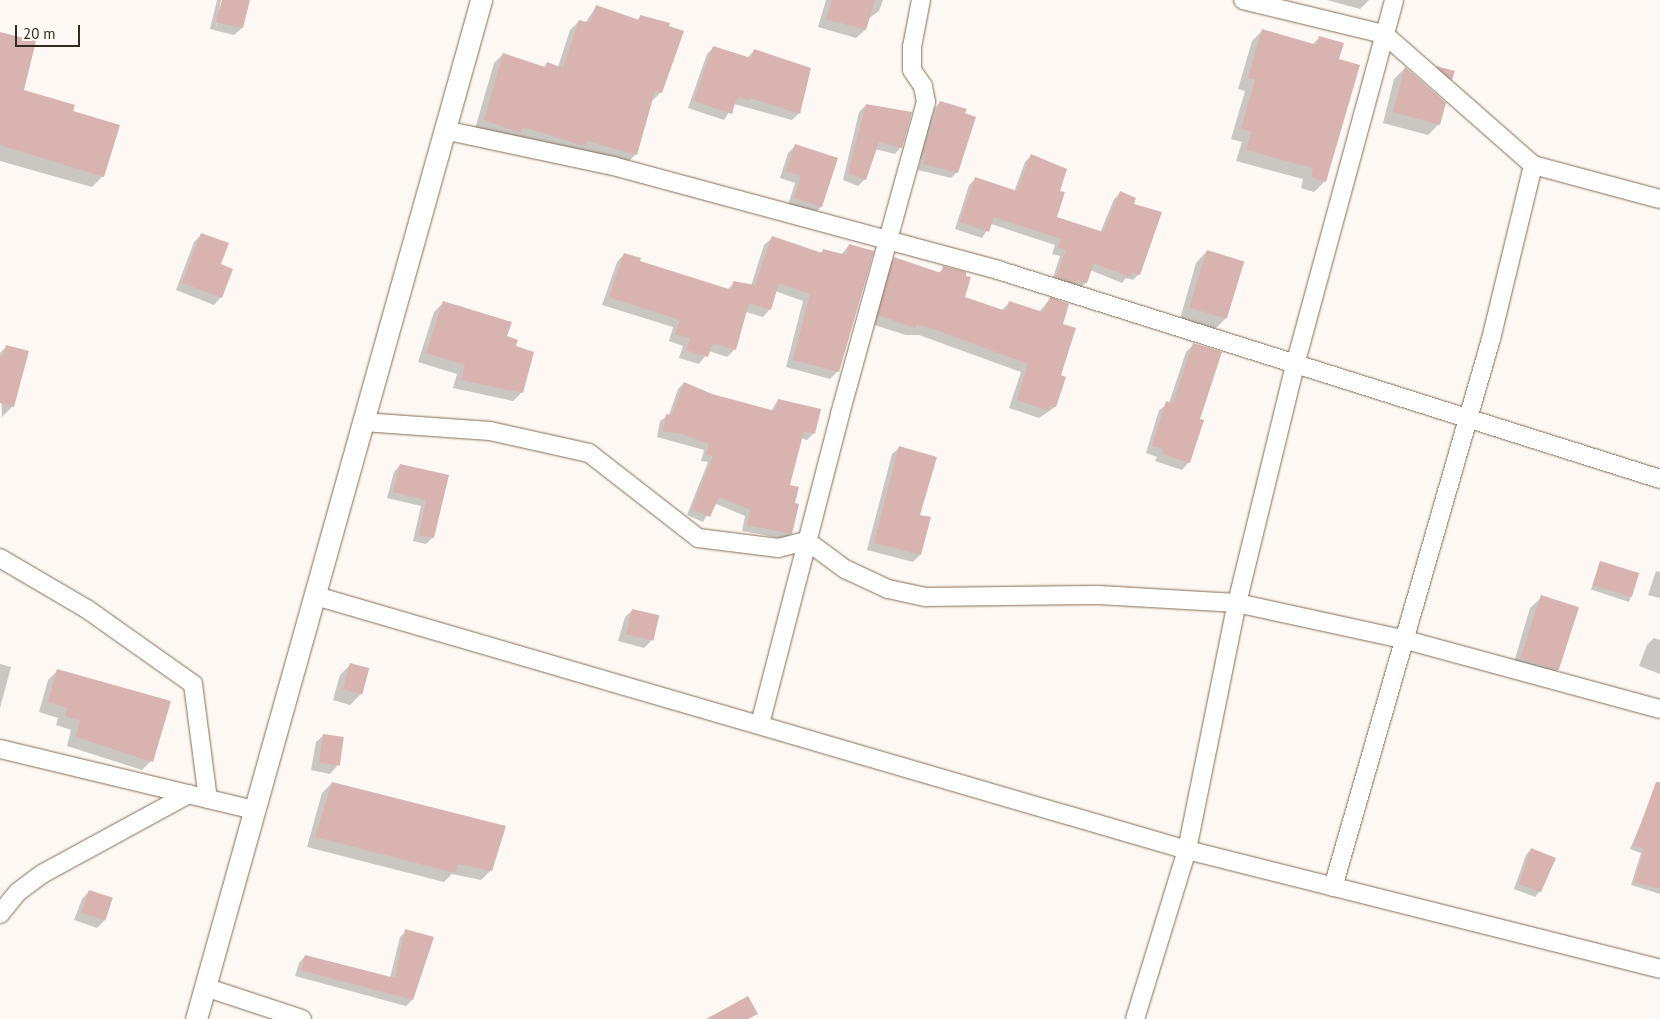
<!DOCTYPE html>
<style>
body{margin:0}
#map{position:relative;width:1660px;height:1019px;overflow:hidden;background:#fdf8f3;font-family:"PT Sans",sans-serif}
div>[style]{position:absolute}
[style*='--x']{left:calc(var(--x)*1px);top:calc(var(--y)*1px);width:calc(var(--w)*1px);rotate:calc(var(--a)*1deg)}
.shadow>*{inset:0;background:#0003;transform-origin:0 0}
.building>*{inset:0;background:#d8b3b0;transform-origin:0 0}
.roads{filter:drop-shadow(0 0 1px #836d56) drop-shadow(0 0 1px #836d56)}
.minor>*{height:18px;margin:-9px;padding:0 9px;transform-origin:9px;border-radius:9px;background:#fff}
.tertiary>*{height:21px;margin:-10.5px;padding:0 10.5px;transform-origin:10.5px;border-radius:10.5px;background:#fff}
span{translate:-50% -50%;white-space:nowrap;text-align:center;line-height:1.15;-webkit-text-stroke:5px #fdf8f3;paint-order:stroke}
.scale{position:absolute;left:15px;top:25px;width:65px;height:22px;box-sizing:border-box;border:2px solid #332a20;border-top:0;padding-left:6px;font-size:15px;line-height:18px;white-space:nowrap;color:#332a20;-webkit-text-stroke:4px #fdf8f3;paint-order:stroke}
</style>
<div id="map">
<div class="shadow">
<i style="clip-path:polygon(217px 0,221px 0,216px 28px,223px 0,249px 0,242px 28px,234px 35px,210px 29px)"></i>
<i style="clip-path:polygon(826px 0,883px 0,879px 11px,868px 19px,865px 30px,856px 38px,818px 27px)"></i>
<i style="clip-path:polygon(1327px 0,1369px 0,1360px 9px)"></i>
<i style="clip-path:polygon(596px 7px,636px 21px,641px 16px,661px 92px,652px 101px,636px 154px,626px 164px,575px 154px,516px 136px,511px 141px,475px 129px,494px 63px,503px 54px,543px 68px,547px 64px,558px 67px,570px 30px,579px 21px,585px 23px)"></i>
<i style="clip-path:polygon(1263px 30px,1312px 45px,1320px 37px,1338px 60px,1325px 181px,1314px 192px,1301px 188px,1303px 179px,1236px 161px,1242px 142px,1231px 139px,1245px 91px,1238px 89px,1252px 41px)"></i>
<i style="clip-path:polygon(0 33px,22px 91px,72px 112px,103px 176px,92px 187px,0 161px)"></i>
<i style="clip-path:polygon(714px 47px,747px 58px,755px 50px,799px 113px,792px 120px,734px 104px,724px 120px,688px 108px,707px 54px)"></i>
<i style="clip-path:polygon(1436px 67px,1453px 71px,1451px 79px,1440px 90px,1426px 77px)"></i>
<i style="clip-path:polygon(1405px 68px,1439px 124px,1428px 135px,1383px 123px,1394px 79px)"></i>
<i style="clip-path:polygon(940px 102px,957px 172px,951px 178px,918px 170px,921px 159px,918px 158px,935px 108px)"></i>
<i style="clip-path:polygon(866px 105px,901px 147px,895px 154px,875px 149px,865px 179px,858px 186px,843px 180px,859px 112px)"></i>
<i style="clip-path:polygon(796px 145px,821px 207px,814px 214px,788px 205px,795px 183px,780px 178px,788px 153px)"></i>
<i style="clip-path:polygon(1032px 155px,1059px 192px,1056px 218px,1100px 233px,1114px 199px,1121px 193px,1132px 205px,1139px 274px,1133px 280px,1126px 278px,1122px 283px,1090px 270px,1086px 282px,1080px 289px,1051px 284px,1060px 256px,1052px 254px,1055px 245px,991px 224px,982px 238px,955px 229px,969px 185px,976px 178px,1014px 192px,1025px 162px)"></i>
<i style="clip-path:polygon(202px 234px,219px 265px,221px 297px,214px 305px,176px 290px,194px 242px)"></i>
<i style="clip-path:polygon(772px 238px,820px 253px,824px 250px,841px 255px,849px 245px,838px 371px,830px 379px,786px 367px,803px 301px,775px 291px,770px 309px,763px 317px,746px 312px,735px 349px,727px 357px,709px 351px,699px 364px,679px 358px,683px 346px,669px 341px,673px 327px,602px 305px,617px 262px,624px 254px,638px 262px,727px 290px,734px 283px,751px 286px,764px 245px)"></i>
<i style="clip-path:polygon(1207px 251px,1226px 318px,1215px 329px,1180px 319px,1196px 263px)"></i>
<i style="clip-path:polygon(895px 259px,938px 273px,944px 268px,963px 298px,1001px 311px,1009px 303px,1039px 312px,1050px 299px,1061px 324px,1055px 407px,1039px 418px,1009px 408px,1021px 372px,919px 335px,906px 335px,871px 324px,886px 267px)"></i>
<i style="clip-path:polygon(443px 303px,506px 337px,514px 347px,522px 392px,513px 401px,453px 388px,457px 374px,418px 362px,434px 312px)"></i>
<i style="clip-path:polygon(1194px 344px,1199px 420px,1189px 462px,1182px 470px,1155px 461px,1157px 457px,1146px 453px,1159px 410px,1169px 403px,1186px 352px)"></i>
<i style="clip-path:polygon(6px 347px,13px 406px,2px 417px,0 353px)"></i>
<i style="clip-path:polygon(684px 383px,712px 395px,771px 411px,778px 400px,819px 410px,813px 434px,807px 440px,801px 438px,789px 486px,794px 504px,791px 533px,785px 539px,742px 531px,745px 516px,714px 503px,703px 522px,687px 515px,708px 462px,701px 461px,704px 450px,657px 437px,660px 421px,669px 415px,678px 389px)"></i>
<i style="clip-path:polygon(900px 447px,919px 516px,920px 555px,913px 562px,867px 550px,892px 454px)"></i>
<i style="clip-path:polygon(400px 465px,448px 476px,433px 537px,426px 544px,413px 541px,421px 506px,387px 498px,394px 472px)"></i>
<i style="left:1600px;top:562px;width:40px;height:29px;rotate:18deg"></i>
<i style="clip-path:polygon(1656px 571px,1660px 572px,1660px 598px,1648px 595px)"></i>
<i style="clip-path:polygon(1542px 597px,1559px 668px,1548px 680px,1512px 669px,1530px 608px)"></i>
<i style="clip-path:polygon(633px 610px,651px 641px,644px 648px,618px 641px,625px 617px)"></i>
<i style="clip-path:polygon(1654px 638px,1660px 640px,1660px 674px,1639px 666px,1647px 645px)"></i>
<i style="clip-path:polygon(0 664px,11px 667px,0 708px)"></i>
<i style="clip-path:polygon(351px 664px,361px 694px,350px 705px,333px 700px,340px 675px)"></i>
<i style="clip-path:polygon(57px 671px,151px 761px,142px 770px,67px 746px,71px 730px,56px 725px,58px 718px,39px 712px,48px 680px)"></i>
<i style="clip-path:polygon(324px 735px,337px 766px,330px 774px,311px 770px,316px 742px)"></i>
<i style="clip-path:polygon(332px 783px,491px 870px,481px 880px,452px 874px,444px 882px,307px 847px,322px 793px)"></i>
<i style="clip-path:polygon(1651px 800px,1660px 803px,1660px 894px,1631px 885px,1641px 853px,1630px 849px)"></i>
<i style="clip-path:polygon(1531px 849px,1540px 891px,1535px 897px,1514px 889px,1526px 855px)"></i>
<i style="clip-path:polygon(89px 891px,104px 921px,97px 928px,74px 920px,82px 899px)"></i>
<i style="clip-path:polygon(406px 931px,412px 1000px,406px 1006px,295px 976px,299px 963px,305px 956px,390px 978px,400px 937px)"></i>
</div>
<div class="building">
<i style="clip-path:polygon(222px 0,250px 0,243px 28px,216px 22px)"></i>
<i style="clip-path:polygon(832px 0,875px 0,866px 30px,826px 19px)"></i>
<i style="clip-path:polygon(596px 5px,639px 20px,640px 15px,670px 23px,669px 26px,684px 31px,662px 93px,655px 91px,637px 155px,587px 141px,585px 146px,523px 127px,521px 133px,484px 120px,503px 53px,545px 67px,547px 62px,563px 68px,579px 20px,590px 23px)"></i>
<i style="clip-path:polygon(1262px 29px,1317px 45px,1319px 36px,1344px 43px,1339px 59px,1360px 65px,1326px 182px,1311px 177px,1313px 168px,1246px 150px,1252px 132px,1241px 129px,1255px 80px,1248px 78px)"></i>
<i style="clip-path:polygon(0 32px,36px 41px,24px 90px,75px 105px,73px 111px,120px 125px,104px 177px,0 145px)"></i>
<i style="clip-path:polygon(713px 46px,751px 58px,754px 49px,811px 68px,800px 114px,750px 98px,749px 101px,740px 97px,736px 100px,732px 114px,694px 101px)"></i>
<i style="clip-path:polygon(1436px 66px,1455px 71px,1452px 80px)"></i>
<i style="clip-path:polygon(1405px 67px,1446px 103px,1440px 125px,1393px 112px)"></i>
<i style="clip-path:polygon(940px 101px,967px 109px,965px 113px,976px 117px,958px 173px,923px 164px,926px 154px,923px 153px)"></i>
<i style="clip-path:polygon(866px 104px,912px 112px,902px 148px,879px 142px,866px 180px,848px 173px)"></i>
<i style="clip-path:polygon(795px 144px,838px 158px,822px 207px,794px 198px,801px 176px,786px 171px)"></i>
<i style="clip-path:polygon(1031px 154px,1067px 169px,1060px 191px,1065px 192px,1057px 217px,1103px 232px,1120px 191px,1136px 198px,1134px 204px,1162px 212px,1140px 275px,1132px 272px,1130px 277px,1094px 263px,1087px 283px,1077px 280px,1076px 284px,1056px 277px,1066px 250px,1058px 247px,1061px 239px,994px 217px,989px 232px,960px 222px,975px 177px,1017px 191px)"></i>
<i style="clip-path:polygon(201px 233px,229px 243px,221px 264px,233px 269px,222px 298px,182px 283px)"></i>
<i style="clip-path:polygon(772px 236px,822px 253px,823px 249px,846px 255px,849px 244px,874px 251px,839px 372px,793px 360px,810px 294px,779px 283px,771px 310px,749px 303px,736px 350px,713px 343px,708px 357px,686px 350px,690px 338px,675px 334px,680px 320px,609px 297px,624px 253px,641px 258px,640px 261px,732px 290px,733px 281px,755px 285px)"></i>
<i style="left:1207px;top:250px;width:39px;height:60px;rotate:17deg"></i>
<i style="clip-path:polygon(894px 257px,941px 273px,943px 266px,966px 272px,966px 276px,971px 277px,965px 297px,1006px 311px,1009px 301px,1043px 312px,1050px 297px,1069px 304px,1063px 324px,1076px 328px,1061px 375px,1066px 377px,1056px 407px,1051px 406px,1049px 411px,1017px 400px,1028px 364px,928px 327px,916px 325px,915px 328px,878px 315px)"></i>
<i style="clip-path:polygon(443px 301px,512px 322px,507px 336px,518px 340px,516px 346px,534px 352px,523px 393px,461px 380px,465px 365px,426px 353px)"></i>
<i style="clip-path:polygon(1193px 343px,1222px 352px,1200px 419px,1204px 420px,1190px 463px,1162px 454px,1163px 449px,1152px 446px,1166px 401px,1173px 404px)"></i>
<i style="clip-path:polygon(6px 345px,29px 351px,14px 407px,0 403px,0 356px,3px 356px)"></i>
<i style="clip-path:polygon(684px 382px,712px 394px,775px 411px,778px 399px,821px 409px,815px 434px,804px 431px,790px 485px,799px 487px,795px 503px,799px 504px,792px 534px,747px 525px,751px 510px,719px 497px,710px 517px,692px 509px,713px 456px,706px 455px,709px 444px,683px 434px,663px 431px,666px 414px,672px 415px)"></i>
<i style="clip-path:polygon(899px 446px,937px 457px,920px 515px,931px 517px,921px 555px,874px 543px)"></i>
<i style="clip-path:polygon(400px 464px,449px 475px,434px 538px,419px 535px,426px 500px,393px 492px)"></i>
<i style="left:1600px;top:561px;width:41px;height:25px;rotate:17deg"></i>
<i style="left:1541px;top:595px;width:40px;height:66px;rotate:18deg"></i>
<i style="left:632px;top:609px;width:28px;height:26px;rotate:13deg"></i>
<i style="left:350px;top:663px;width:20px;height:27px;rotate:15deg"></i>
<i style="clip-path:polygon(57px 669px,171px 701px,153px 762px,76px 737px,80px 720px,65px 716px,67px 708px,48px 702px)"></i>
<i style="left:323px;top:734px;width:21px;height:29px;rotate:8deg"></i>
<i style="clip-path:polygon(332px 782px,506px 826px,492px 871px,458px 864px,455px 873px,315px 837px)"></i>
<i style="clip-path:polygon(1656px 782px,1660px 782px,1660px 889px,1634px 882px,1644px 849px,1633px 845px)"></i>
<i style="clip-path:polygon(1531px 848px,1556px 858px,1541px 892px,1519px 884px)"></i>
<i style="left:89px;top:890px;width:25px;height:24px;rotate:18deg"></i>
<i style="clip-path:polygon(405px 929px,434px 937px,413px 1000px,301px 970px,305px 955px,395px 978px)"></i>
<i style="clip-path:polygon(748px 996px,758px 1014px,748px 1019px,706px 1019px)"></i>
</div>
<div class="roads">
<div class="minor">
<i style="--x:1243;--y:0;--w:145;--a:13.6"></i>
<i style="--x:1384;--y:34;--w:198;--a:41.3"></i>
<i style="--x:1533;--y:165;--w:131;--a:15"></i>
<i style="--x:444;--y:130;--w:173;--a:12"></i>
<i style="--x:613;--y:166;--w:399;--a:15.1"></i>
<i style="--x:998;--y:270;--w:694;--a:17.52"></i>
<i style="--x:363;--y:422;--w:127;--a:4.1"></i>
<i style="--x:490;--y:431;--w:101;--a:12.5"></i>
<i style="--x:589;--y:453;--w:138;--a:37.9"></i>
<i style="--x:698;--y:538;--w:81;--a:7.1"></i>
<i style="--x:778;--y:548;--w:30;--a:-14"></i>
<i style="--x:807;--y:541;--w:47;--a:36.4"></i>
<i style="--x:845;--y:569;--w:47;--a:24.9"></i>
<i style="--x:888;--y:589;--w:39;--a:12"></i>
<i style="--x:926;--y:597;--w:173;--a:-0.7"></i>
<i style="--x:1099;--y:595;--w:138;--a:3.3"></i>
<i style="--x:1237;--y:603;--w:173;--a:12.3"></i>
<i style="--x:1406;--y:640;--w:263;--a:15.2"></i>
<i style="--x:0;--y:558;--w:101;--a:30.4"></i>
<i style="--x:87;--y:609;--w:130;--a:35.3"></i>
<i style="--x:193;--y:684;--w:116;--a:82.6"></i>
<i style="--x:316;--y:596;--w:907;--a:16.26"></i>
<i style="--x:1187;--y:850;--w:488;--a:14.1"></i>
<i style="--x:760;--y:724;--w:320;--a:-75.5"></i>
<i style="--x:840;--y:414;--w:324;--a:-74.6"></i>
<i style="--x:926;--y:102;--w:16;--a:-101"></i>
<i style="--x:923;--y:86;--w:19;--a:-125"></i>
<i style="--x:912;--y:70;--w:23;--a:-90"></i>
<i style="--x:912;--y:47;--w:48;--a:-79.2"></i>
<i style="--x:0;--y:749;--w:262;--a:13.5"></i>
<i style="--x:1333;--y:887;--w:570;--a:-73.92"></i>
<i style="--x:1491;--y:339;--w:179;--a:-76.4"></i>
<i style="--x:0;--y:914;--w:28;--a:-51"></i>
<i style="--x:18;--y:892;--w:30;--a:-37"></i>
<i style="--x:42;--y:874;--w:167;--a:-28.6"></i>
<i style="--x:205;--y:987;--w:102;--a:18.3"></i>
<i style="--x:1135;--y:1019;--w:177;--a:-72.9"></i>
<i style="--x:1187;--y:850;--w:252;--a:-78.6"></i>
<i style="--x:1237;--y:603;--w:245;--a:-76.3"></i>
<i style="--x:1295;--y:365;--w:378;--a:-74.8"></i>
</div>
<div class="tertiary">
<i style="--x:196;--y:1019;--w:1058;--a:-74.37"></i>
</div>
</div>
<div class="scale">20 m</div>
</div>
